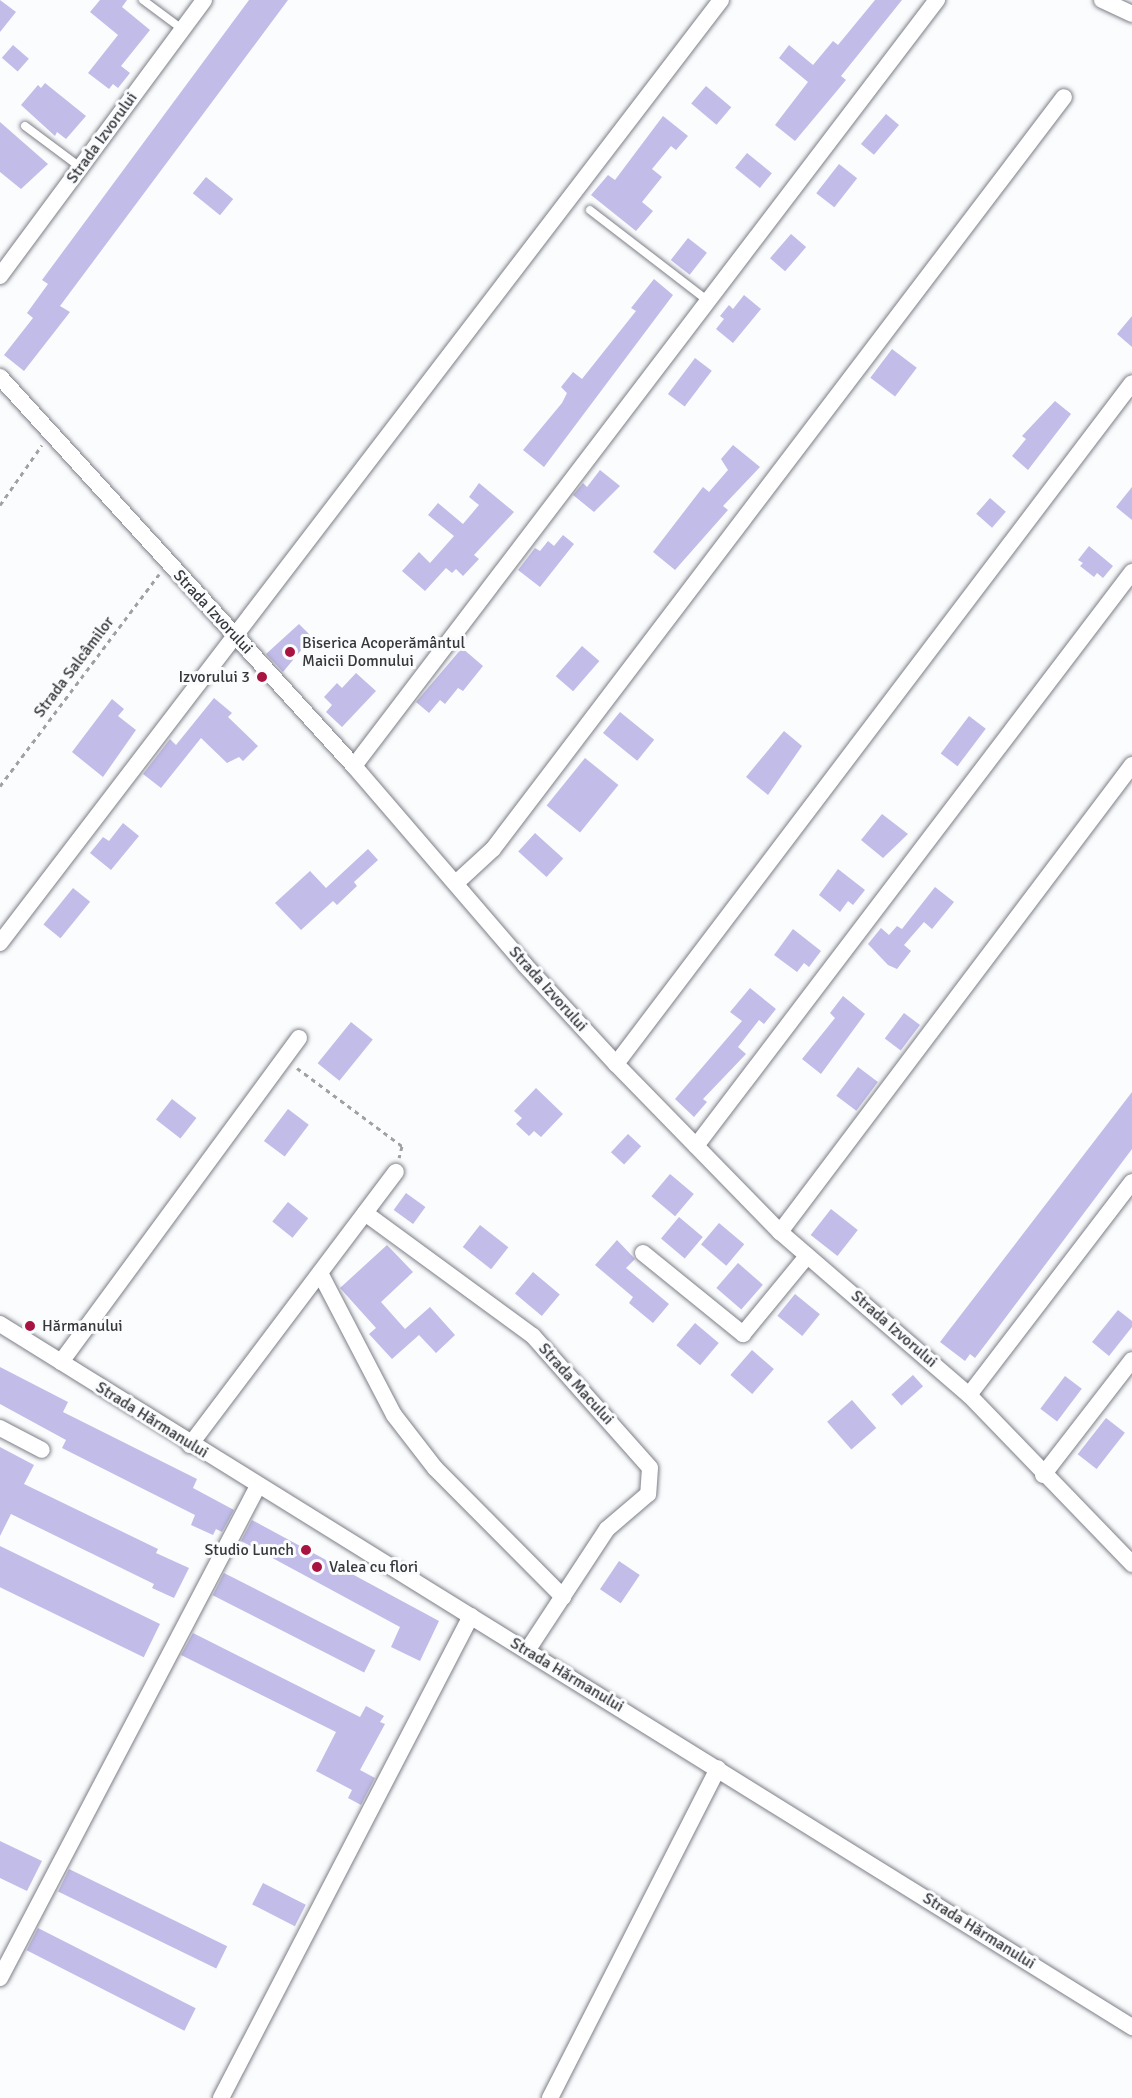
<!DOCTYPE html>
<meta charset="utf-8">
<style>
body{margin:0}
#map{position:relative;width:1132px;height:2098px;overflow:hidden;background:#fbfcfd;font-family:Signika,sans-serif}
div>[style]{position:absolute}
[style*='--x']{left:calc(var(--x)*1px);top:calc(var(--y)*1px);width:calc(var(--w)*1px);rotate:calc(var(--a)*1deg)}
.building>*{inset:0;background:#c1bce8;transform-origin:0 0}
.path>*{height:3px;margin-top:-1.5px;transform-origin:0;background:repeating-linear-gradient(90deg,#a0a1a3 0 4.5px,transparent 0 9px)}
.roads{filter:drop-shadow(0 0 2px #7c7f87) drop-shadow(0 0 2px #7c7f87)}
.lane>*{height:8px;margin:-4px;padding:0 4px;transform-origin:4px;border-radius:4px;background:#fff}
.street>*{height:16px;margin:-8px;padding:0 8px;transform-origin:8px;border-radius:8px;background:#fff}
.dots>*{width:16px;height:16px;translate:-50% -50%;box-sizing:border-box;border:3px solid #fbfcfd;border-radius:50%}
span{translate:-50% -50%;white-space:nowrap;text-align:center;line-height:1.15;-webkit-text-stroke:6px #fbfcfd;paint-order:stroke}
.street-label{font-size:16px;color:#37383c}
.poi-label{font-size:16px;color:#37383c}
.left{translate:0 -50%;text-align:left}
.right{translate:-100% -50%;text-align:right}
</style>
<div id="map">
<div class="building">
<i style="clip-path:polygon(0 0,16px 12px,0 32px)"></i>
<i style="clip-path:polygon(100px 0,127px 0,122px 7px,150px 30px,121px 66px,130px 73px,118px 88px,113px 84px,109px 89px,88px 73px,118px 35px,90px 12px)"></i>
<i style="clip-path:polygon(249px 0,288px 0,60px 306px,70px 312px,24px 371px,4px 355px,33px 318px,27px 313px,48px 284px,42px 280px)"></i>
<i style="clip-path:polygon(875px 0,902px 0,841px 76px,846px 80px,795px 141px,775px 125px,808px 82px,779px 58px,789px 45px,813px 65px,833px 41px,838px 45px)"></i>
<i style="left:13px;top:45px;width:21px;height:17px;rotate:41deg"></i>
<i style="clip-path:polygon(45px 83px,86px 116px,66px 139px,57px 132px,55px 136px,21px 105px,38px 85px,41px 88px)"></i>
<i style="left:706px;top:86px;width:33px;height:23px;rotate:40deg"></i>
<i style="left:886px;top:114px;width:17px;height:39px;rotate:40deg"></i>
<i style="clip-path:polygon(663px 116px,688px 136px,676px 150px,671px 146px,652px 169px,662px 177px,642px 202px,653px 211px,636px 231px,591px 195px,608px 175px,615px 180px)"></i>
<i style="clip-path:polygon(0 122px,48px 164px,21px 189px,0 172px)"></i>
<i style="left:747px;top:153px;width:32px;height:19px;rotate:39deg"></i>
<i style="left:839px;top:164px;width:23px;height:37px;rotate:38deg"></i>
<i style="left:206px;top:177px;width:35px;height:21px;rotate:39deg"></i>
<i style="left:791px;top:234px;width:20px;height:32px;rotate:41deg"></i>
<i style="left:688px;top:238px;width:24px;height:28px;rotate:38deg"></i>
<i style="clip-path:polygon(654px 279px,673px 295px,544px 467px,523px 450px,562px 403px,567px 393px,561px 387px,573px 372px,582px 379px,636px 311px,631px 308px)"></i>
<i style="clip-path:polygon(744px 295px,761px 309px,733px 343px,716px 329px,724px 319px,720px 316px,729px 305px,733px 309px)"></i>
<i style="clip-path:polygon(1132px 316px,1132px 347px,1117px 334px)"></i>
<i style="left:892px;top:349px;width:31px;height:36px;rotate:37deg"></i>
<i style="left:695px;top:358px;width:21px;height:45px;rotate:37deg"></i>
<i style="clip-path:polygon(1055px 401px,1071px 414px,1028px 470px,1012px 456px,1026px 439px,1022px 436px)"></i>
<i style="clip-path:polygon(733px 445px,760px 467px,723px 506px,728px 510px,675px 570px,653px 552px,703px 487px,709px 492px,728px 470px,721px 459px)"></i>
<i style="clip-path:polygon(600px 470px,620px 486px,594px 512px,573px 495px,583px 483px,587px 487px)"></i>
<i style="clip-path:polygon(479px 483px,514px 512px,474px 555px,479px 559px,463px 576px,456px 569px,452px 573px,446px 568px,425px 591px,402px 571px,419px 552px,430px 563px,454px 536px,428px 515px,438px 503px,463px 524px,479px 505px,469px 497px)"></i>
<i style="clip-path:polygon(1132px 487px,1132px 520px,1116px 507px)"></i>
<i style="left:990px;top:498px;width:21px;height:21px;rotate:41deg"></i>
<i style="clip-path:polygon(563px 535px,574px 544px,540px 587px,518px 570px,535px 548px,540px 551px,548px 541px,554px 546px)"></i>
<i style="clip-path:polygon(1089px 546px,1113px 566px,1103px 578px,1097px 573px,1094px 577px,1080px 566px,1083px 563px,1078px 560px)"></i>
<i style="clip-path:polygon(299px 624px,312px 637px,283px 672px,266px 654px)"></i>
<i style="left:582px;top:646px;width:23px;height:40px;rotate:41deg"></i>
<i style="clip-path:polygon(462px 648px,483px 666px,463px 691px,458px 688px,445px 704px,440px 700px,429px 713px,416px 702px)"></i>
<i style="clip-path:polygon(356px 673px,376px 691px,342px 727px,326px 712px,332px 705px,324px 697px,337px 683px,342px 688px)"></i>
<i style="clip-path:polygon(214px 698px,232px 713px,228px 717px,258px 746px,243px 761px,239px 757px,227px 763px,201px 738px,161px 788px,143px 774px,170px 739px,176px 745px)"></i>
<i style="clip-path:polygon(112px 699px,124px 709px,118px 716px,136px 730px,103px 777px,72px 752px)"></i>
<i style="left:620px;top:712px;width:44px;height:27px;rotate:39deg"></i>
<i style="left:969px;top:716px;width:21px;height:47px;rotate:37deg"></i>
<i style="clip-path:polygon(784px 731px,802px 746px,768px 795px,746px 777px)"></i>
<i style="left:585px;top:758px;width:43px;height:61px;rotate:39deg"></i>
<i style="clip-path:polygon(882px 814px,908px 834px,883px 858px,861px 840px)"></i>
<i style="clip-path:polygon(123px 823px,139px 836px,111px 870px,90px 853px,103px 837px,109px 841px)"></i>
<i style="left:535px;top:833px;width:38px;height:25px;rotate:42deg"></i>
<i style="clip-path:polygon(368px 849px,378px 860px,354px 882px,357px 886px,337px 905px,333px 901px,301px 930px,275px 903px,310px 871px,326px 888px)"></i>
<i style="clip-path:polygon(838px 869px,865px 890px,853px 905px,848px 901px,840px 912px,819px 895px)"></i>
<i style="clip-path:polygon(935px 887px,954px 902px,932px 929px,924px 922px,904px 945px,911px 951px,897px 969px,888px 965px,868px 944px,881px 928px,889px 935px,897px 926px,902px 929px)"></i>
<i style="left:73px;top:888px;width:22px;height:47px;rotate:39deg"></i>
<i style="clip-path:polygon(793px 929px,821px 951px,809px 967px,804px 963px,797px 972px,774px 955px)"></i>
<i style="clip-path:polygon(750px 988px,776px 1009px,764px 1024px,759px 1020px,738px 1047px,746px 1054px,703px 1099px,707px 1102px,694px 1117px,675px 1099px,742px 1021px,730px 1012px)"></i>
<i style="clip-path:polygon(843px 996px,865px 1014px,821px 1074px,802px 1059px,835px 1018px,830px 1013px)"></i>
<i style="left:904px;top:1013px;width:20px;height:32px;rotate:37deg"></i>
<i style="left:351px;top:1022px;width:28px;height:53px;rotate:39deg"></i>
<i style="left:858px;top:1067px;width:25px;height:36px;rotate:37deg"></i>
<i style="clip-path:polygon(536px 1088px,563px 1114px,541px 1137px,534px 1131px,529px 1136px,516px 1124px,522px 1118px,514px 1111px)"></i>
<i style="clip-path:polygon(1132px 1092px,1132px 1149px,988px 1341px,975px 1358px,970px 1354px,965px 1361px,940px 1342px)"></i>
<i style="left:172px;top:1099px;width:31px;height:26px;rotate:38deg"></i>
<i style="left:288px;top:1109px;width:26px;height:40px;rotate:37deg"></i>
<i style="left:628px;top:1134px;width:18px;height:25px;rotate:43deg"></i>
<i style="left:670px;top:1174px;width:31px;height:29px;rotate:40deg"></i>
<i style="left:406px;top:1193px;width:24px;height:21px;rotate:36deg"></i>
<i style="left:288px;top:1202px;width:26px;height:25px;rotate:39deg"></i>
<i style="left:831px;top:1209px;width:34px;height:33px;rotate:38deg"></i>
<i style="left:679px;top:1217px;width:31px;height:28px;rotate:40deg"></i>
<i style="left:719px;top:1223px;width:33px;height:28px;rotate:40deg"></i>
<i style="left:480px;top:1225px;width:36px;height:28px;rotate:38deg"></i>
<i style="clip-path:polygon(617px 1240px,635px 1259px,626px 1268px,669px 1304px,653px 1323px,629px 1303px,633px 1297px,595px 1265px)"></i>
<i style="clip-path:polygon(387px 1245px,413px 1272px,381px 1302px,405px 1329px,430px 1307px,455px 1335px,436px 1353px,419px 1335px,392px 1359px,369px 1334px,376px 1328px,340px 1288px)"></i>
<i style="left:738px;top:1263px;width:33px;height:33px;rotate:41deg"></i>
<i style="left:533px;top:1272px;width:35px;height:28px;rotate:40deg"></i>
<i style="left:795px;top:1294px;width:32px;height:28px;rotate:39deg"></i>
<i style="clip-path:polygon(1118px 1310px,1132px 1321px,1132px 1327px,1109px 1356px,1092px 1342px)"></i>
<i style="left:695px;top:1323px;width:31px;height:29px;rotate:40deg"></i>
<i style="left:752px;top:1350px;width:29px;height:33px;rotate:41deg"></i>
<i style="clip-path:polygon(0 1367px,68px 1402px,63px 1412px,197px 1479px,193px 1488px,234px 1510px,222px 1532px,216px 1529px,213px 1535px,191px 1525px,195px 1515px,62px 1448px,66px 1440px,0 1404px)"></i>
<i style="left:913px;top:1375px;width:15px;height:29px;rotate:48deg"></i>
<i style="left:1065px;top:1376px;width:21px;height:41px;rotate:37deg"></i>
<i style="left:852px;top:1400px;width:37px;height:33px;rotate:49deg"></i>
<i style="left:1106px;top:1418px;width:24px;height:46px;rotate:38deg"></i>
<i style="clip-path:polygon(0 1447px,34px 1465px,24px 1484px,158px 1549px,156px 1553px,189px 1568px,174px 1598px,152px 1588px,154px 1584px,11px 1514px,0 1536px)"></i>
<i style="clip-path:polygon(252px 1520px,439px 1621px,420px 1661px,391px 1647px,400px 1627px,241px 1541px)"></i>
<i style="left:0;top:1546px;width:178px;height:37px;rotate:26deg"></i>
<i style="left:619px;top:1561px;width:25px;height:34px;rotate:34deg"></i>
<i style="left:224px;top:1573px;width:170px;height:25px;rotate:27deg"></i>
<i style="clip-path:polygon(193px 1633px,360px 1717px,366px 1706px,384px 1716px,380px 1722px,385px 1724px,360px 1770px,375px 1778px,361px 1805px,348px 1798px,352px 1790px,316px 1771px,336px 1732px,181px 1655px)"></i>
<i style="clip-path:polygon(0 1841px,42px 1861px,27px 1891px,0 1878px)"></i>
<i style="left:69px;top:1869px;width:176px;height:25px;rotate:26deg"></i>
<i style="left:263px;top:1883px;width:48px;height:24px;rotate:27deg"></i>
<i style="left:38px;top:1928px;width:177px;height:25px;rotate:27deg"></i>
</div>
<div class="path">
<i style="--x:0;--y:505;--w:73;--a:-55"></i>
<i style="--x:0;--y:786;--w:265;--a:-53.1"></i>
<i style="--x:297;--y:1068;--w:131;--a:36.6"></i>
<i style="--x:402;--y:1146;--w:12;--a:104"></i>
</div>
<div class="roads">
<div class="lane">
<i style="--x:143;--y:0;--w:49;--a:36.6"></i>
<i style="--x:25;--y:126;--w:69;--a:36.7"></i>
<i style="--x:590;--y:210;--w:148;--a:37.6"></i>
</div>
<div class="street">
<i style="--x:1102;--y:0;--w:33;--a:25"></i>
<i style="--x:0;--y:276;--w:343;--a:-53.5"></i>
<i style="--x:0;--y:377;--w:526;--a:47.7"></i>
<i style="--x:354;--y:766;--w:262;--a:49.3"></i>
<i style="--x:525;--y:965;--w:134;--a:47.4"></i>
<i style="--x:616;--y:1064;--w:235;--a:45.7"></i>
<i style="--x:780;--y:1232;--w:250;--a:40.8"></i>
<i style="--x:969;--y:1395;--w:235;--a:46"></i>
<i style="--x:354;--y:766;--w:963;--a:-52.73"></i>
<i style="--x:456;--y:883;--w:50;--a:-42.6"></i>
<i style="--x:493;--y:849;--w:944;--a:-52.79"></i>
<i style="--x:0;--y:943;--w:1187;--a:-52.6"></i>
<i style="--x:616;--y:1064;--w:854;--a:-52.85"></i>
<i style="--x:696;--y:1146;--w:721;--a:-52.78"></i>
<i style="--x:365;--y:1213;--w:208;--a:36.2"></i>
<i style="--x:533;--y:1336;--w:176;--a:48.4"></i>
<i style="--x:650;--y:1468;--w:26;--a:94"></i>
<i style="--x:648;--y:1494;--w:54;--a:139.5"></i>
<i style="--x:607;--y:1529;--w:146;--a:123.3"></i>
<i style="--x:780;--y:1232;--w:585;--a:-52.99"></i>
<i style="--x:643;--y:1253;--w:129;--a:39"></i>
<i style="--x:743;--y:1334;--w:101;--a:-50.6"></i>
<i style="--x:320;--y:1273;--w:160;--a:62.5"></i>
<i style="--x:394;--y:1415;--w:67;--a:52.3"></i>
<i style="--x:435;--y:1468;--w:182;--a:45.2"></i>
<i style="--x:0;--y:1324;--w:1333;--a:31.84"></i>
<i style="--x:61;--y:1362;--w:402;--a:-53.7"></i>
<i style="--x:969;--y:1395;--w:268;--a:-52.6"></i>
<i style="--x:0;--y:1428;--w:47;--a:27.6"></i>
<i style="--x:190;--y:1445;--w:342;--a:-53"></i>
<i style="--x:1043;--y:1475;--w:145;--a:-52.3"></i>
<i style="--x:0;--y:1978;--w:556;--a:-62.33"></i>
<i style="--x:221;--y:2098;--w:543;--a:-62.59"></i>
<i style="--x:550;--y:2098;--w:370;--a:-63"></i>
</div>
</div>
<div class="dots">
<i style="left:290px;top:652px;background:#a91342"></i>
<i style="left:262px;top:677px;background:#a91342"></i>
<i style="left:30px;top:1326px;background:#a91342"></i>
<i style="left:306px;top:1550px;background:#a91342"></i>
<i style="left:317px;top:1567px;background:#a91342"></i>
</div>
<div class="street-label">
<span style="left:102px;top:138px;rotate:-54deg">Strada Izvorului</span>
<span style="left:213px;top:612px;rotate:47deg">Strada Izvorului</span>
<span style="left:74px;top:667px;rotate:-53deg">Strada Salcâmilor</span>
<span style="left:548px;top:989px;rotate:48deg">Strada Izvorului</span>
<span style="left:894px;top:1329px;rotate:41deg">Strada Izvorului</span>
<span style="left:576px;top:1384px;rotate:48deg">Strada Macului</span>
<span style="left:152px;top:1420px;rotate:32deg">Strada Hărmanului</span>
<span style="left:567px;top:1675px;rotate:31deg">Strada Hărmanului</span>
<span style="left:979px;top:1931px;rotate:32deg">Strada Hărmanului</span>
</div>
<div class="poi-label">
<span class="left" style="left:302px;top:652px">Biserica Acoperământul<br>Maicii Domnului</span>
<span class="right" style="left:250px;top:677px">Izvorului 3</span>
<span class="left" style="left:42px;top:1326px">Hărmanului</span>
<span class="right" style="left:294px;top:1550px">Studio Lunch</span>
<span class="left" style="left:329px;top:1567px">Valea cu flori</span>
</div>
</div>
